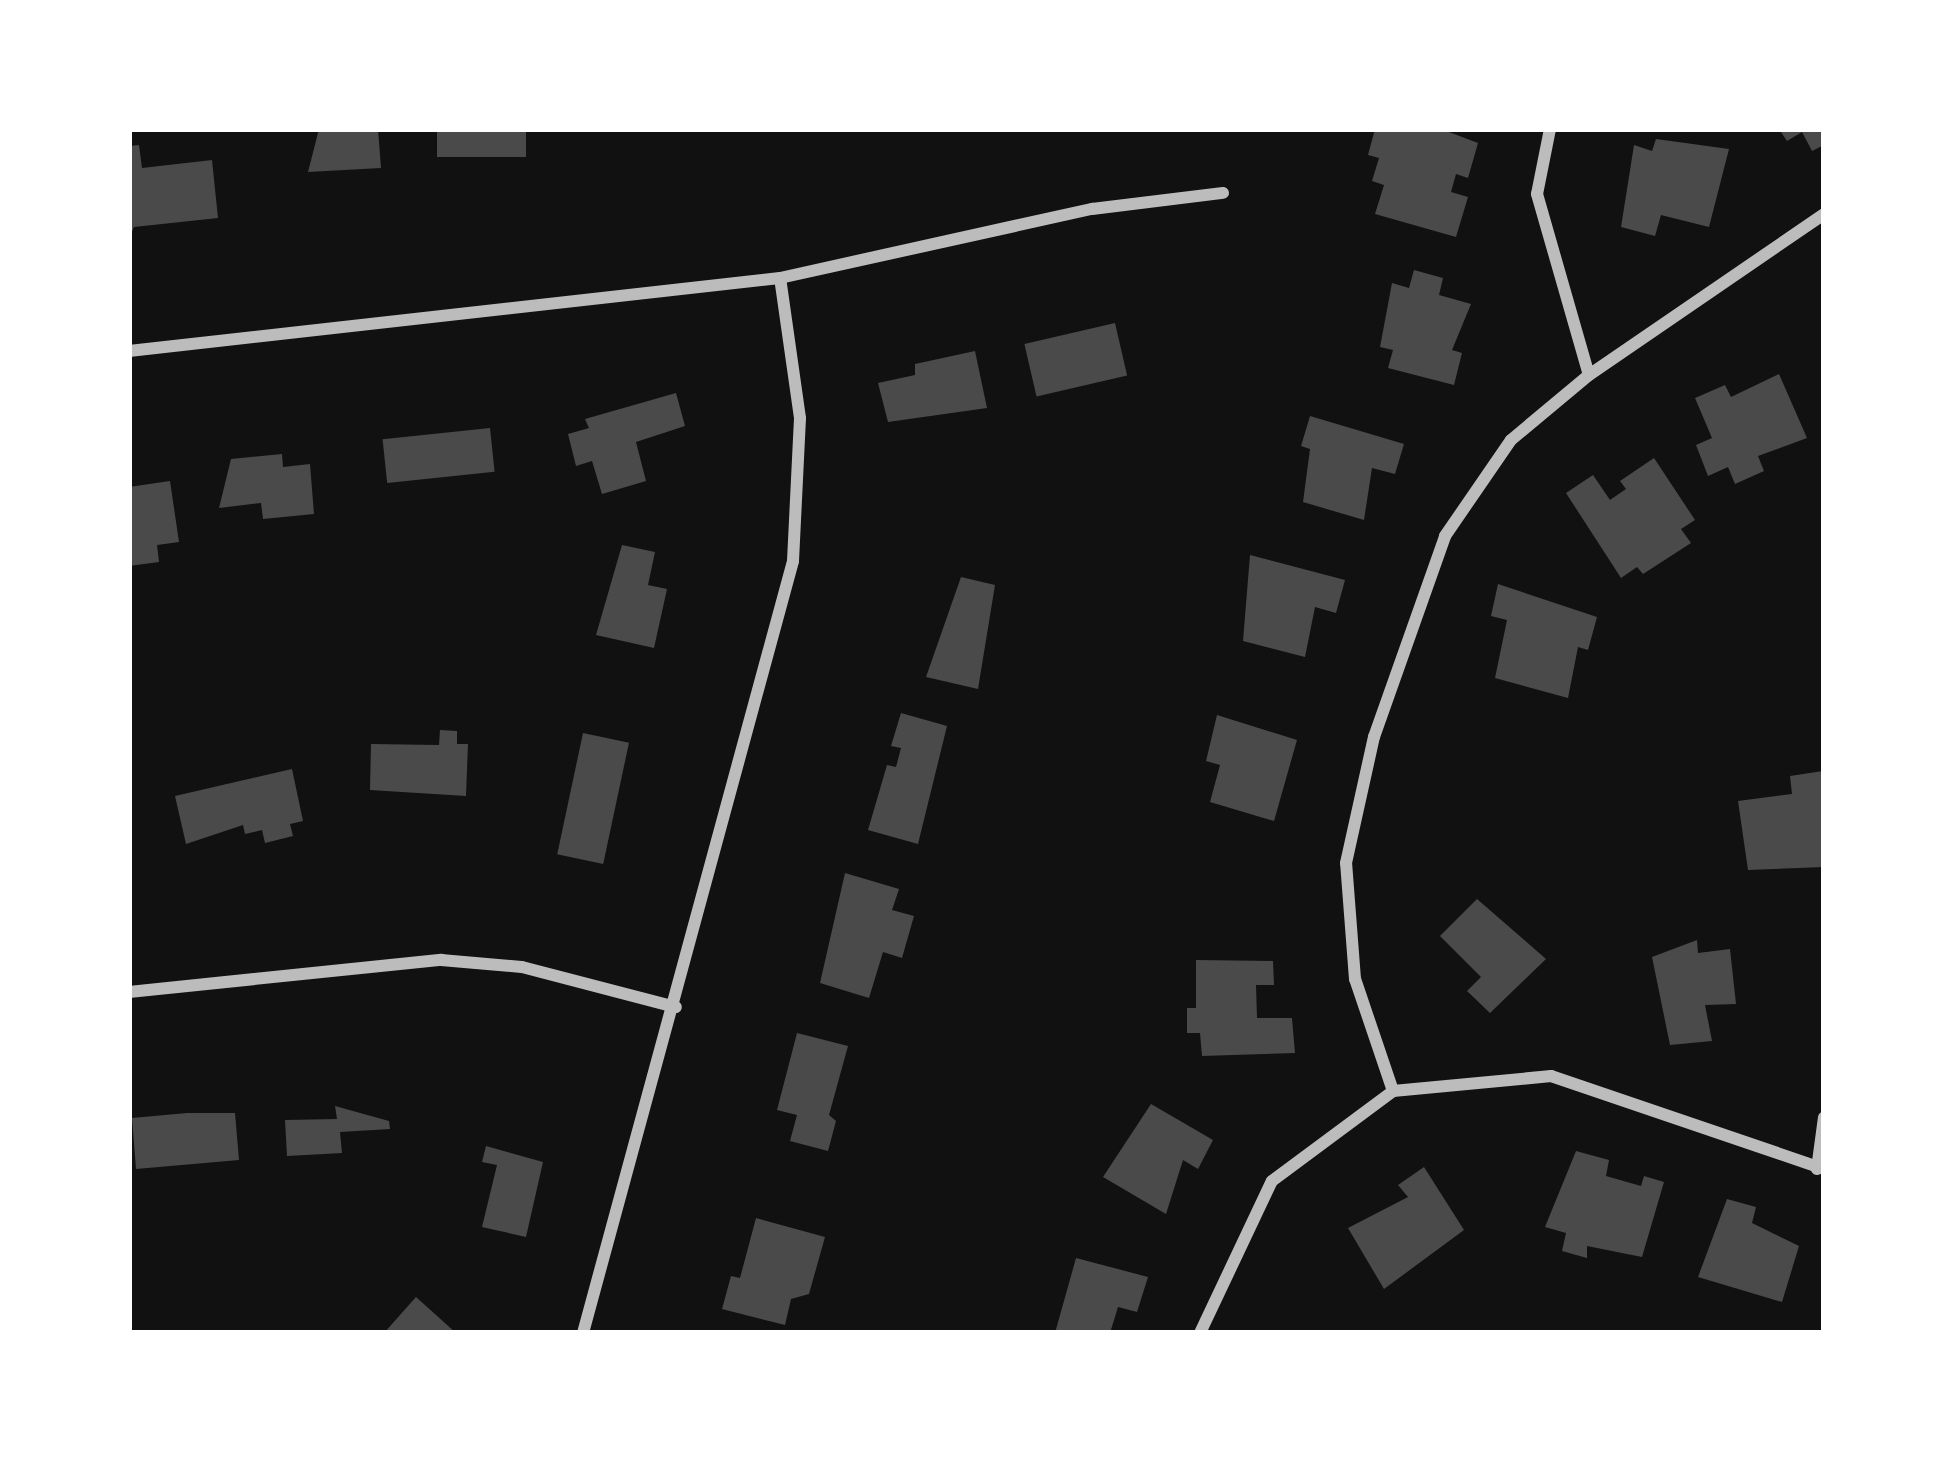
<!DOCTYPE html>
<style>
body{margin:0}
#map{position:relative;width:1953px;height:1462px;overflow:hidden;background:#111;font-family:Manrope,sans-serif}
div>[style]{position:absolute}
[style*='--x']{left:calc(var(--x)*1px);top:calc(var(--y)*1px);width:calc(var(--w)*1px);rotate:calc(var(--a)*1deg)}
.building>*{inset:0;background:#4a4a4a;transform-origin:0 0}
.minor>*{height:12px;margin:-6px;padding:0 6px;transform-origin:6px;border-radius:6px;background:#bcbcbc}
span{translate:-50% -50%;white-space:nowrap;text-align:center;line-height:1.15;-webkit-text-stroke:12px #fff;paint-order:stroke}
.frame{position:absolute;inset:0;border:132px solid #fff;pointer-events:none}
</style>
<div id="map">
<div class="building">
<i style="clip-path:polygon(319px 129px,378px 129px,381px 168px,308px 172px)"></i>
<i style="left:437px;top:129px;width:89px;height:28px"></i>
<i style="clip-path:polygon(1375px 129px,1441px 129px,1478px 143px,1468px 178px,1456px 174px,1451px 192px,1468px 197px,1456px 237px,1375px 214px,1384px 185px,1372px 181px,1379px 158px,1368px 155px)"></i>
<i style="clip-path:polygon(1779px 129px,1824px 129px,1824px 145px,1812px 151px,1802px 132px,1787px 141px)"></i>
<i style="clip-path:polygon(1656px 139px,1729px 149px,1709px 227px,1661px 215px,1655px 236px,1621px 227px,1634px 145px,1652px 151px)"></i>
<i style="clip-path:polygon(139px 145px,142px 168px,212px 160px,218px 218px,134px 227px,129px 239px,129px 146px)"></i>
<i style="clip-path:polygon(1414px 270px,1443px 278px,1439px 295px,1471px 304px,1452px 350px,1462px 353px,1454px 385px,1388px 368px,1393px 350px,1380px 347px,1392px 283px,1409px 288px)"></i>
<i style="left:1115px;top:323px;width:54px;height:93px;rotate:77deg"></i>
<i style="clip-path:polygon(975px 351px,987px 408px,888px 422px,878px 383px,915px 375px,915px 364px)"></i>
<i style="clip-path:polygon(1779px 374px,1807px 438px,1758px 456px,1764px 471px,1735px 484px,1728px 467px,1708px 476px,1696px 445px,1712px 438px,1695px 398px,1725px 385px,1731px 397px)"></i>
<i style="clip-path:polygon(676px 393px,685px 426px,636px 442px,646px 481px,602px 494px,592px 461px,576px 466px,568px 434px,589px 428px,585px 419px)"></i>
<i style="clip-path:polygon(1310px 416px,1404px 444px,1395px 474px,1372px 468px,1364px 520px,1303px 502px,1310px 449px,1301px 446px)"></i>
<i style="left:490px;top:428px;width:44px;height:108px;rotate:84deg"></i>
<i style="clip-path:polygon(282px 454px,283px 467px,310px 464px,314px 514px,263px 519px,261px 503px,219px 508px,231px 459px)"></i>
<i style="clip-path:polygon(1654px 458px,1695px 520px,1681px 529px,1691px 543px,1643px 574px,1637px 567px,1621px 578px,1566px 493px,1593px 475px,1610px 500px,1626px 489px,1620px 481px)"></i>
<i style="clip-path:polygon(170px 481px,179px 542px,157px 545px,159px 562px,129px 566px,129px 487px)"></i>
<i style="clip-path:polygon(622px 545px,655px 552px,648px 585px,667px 589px,654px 648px,596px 635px)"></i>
<i style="clip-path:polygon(1250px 555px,1345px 580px,1336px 613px,1315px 607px,1305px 657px,1243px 641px)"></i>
<i style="clip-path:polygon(961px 577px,995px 585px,978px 689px,926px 677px)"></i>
<i style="clip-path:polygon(1498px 584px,1597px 617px,1588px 650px,1578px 647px,1568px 698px,1495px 678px,1507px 620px,1491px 616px)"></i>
<i style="clip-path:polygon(901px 713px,947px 726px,918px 844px,868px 830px,887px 765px,896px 767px,901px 748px,891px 746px)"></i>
<i style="clip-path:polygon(1217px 715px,1297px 740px,1274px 821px,1210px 802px,1220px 765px,1206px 761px)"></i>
<i style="clip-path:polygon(440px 730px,457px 731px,457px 744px,468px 744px,466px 796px,370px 790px,371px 744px,439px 745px)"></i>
<i style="left:583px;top:733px;width:47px;height:124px;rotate:12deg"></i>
<i style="clip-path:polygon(292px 769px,303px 821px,290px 824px,293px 836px,265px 843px,262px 830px,245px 834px,243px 825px,186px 844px,175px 796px)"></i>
<i style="clip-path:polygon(1823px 771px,1824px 867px,1748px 870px,1738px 801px,1792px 794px,1790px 776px)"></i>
<i style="clip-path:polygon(845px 873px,899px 889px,892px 910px,914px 916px,902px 958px,883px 952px,869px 998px,820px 983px)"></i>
<i style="clip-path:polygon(1477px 899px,1546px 959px,1490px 1013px,1467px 991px,1481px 977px,1440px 936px)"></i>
<i style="clip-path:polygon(1697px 940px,1698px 953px,1730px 949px,1736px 1004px,1705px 1005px,1712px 1041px,1670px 1045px,1652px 957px)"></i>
<i style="clip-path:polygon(1196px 960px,1273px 961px,1274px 985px,1256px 985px,1257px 1018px,1292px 1018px,1295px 1053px,1202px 1056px,1200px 1033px,1187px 1033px,1187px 1008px,1196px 1008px)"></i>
<i style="clip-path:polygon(797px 1033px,848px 1046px,829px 1115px,836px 1121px,828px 1151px,790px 1141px,797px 1115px,777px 1110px)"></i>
<i style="clip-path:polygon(1151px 1104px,1213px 1140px,1198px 1169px,1183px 1160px,1166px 1214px,1103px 1177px)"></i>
<i style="clip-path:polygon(335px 1106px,389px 1121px,390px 1129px,340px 1132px,342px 1153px,287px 1156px,285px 1120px,337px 1119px)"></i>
<i style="clip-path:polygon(187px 1113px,235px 1113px,239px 1160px,136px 1169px,132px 1118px)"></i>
<i style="clip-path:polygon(486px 1146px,543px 1162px,526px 1237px,482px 1227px,497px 1165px,482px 1162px)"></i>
<i style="clip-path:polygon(1576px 1151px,1609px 1160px,1606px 1176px,1641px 1186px,1644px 1176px,1664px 1182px,1642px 1257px,1587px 1246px,1587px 1258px,1562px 1251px,1566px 1233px,1545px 1227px)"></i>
<i style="clip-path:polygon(1424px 1167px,1464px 1230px,1384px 1289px,1348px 1228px,1408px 1197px,1398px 1185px)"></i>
<i style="clip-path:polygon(1727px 1199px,1756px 1207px,1752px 1223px,1799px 1246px,1782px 1302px,1698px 1277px)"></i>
<i style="clip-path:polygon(756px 1218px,825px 1237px,809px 1294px,791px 1299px,785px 1325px,722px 1309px,731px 1276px,740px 1278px)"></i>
<i style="clip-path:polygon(1076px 1258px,1148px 1277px,1137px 1312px,1118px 1307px,1110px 1333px,1055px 1333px)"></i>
<i style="clip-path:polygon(416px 1297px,456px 1333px,384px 1333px)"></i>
</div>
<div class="minor">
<i style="--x:1550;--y:129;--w:66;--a:101.3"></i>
<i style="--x:1537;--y:194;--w:188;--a:74"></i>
<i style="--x:129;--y:351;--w:655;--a:-6.4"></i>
<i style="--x:780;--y:278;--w:320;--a:-12.5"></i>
<i style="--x:1092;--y:209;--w:132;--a:-7"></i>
<i style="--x:129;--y:992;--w:314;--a:-5.9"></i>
<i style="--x:441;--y:960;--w:81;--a:4.9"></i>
<i style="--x:522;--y:967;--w:159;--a:14.6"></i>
<i style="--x:1393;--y:1091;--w:118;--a:-108.7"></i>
<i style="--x:1355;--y:979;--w:116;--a:-94.4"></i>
<i style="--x:1346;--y:863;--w:129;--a:-77.5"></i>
<i style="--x:1374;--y:737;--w:213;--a:-70.5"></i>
<i style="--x:1445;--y:536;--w:116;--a:-55.5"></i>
<i style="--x:1511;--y:440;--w:102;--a:-39.8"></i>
<i style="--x:1589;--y:375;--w:285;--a:-34.4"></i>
<i style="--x:1817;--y:1169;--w:52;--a:-82.3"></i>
<i style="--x:583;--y:1333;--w:800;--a:-74.78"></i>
<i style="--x:793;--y:561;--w:143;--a:-87.2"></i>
<i style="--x:800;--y:418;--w:141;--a:-98.1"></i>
<i style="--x:1200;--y:1333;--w:168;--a:-64.7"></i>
<i style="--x:1272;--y:1181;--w:151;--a:-36.6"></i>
<i style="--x:1393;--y:1091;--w:159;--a:-5.4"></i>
<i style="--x:1551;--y:1076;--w:288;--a:18.8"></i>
</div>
<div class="frame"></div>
</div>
